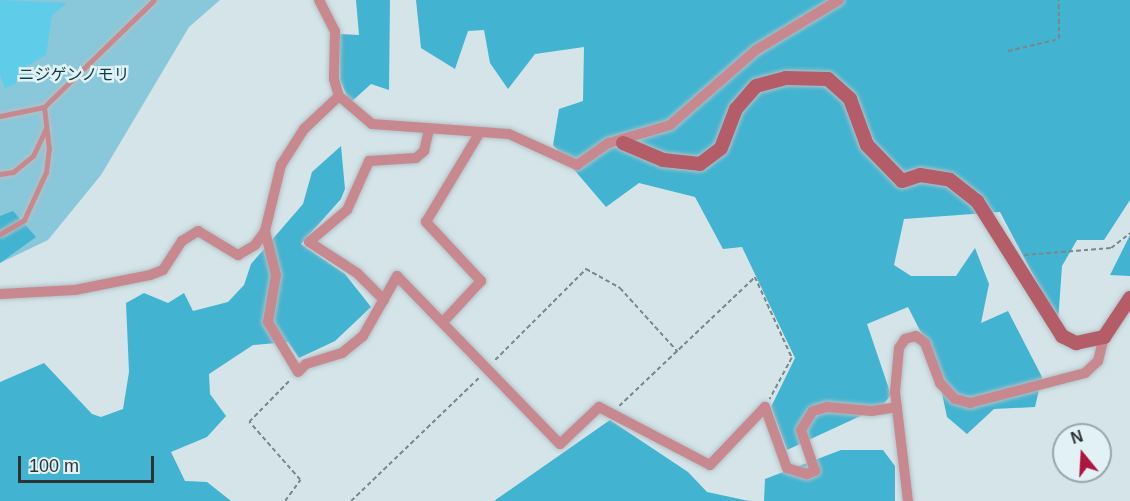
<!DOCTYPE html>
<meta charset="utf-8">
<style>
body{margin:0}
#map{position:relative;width:1130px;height:501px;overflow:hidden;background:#d4e4e9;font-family:Helvetica,"Noto Sans JP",sans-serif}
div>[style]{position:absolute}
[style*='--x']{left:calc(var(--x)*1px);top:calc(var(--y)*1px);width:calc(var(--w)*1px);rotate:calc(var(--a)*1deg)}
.green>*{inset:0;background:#89c7da}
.forest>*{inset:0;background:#42b3d0}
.water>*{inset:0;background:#5fccea}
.path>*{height:1.5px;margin-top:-0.75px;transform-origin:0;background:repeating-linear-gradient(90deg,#7b8689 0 4.5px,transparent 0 7.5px)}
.roads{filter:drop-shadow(0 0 2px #b3c1c5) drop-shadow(0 0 2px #b3c1c5)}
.lane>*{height:5px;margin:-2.5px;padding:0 2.5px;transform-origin:2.5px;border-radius:2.5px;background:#c7898f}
.street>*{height:10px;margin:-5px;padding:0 5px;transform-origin:5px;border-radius:5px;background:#c7898f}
.secondary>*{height:14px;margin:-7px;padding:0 7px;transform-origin:7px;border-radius:7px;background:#b45c68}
span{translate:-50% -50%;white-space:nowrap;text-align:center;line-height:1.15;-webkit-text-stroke:5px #e2f1f6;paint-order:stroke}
.park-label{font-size:16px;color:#093d49}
.north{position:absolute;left:1052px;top:423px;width:60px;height:60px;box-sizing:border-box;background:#e2f1f6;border:2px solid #9aa5a9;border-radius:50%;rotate:342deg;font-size:16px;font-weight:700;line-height:24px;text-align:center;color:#2d3335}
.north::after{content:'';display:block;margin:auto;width:21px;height:27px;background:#ac1741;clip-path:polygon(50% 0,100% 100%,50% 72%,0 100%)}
.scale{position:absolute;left:18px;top:456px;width:136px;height:27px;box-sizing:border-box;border:3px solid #2d3335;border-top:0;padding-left:8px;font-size:18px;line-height:21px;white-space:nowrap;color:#2d3335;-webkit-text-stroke:4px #e2f1f6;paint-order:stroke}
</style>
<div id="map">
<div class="green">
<i style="clip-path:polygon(0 0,220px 0,189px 27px,101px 175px,48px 240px,0 263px)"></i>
</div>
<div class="forest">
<i style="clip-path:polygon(356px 0,390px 0,389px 90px,371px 84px,350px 103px,340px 80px,340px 34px,359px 35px)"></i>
<i style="clip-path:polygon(416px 0,1130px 0,1130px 200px,1104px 240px,1077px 240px,1062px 266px,1058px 322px,1000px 212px,904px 219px,894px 265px,911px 276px,956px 276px,975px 248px,989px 284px,981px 323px,1008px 311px,1042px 377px,1035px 407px,994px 409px,967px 434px,947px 417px,935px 360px,908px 307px,867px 324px,891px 395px,882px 406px,787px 450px,771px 407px,795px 358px,742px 247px,723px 249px,695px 197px,639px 183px,606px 207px,553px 145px,559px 109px,583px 101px,584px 47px,535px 54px,508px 89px,490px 63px,484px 30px,468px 31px,455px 69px,421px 48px)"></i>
<i style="clip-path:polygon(341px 146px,345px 189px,341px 199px,301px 244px,345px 274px,371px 307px,335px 341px,299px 358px,288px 342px,253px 345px,209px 374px,210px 394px,226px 416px,207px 437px,171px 452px,185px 481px,207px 482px,231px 501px,0 501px,0 382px,44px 363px,92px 414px,101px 417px,123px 409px,129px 372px,126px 303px,144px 293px,168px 303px,184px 293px,193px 311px,228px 302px,244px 285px,251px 264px,303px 204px,312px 172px)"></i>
<i style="clip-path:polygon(13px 211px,36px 237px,0 263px,0 216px)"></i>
<i style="clip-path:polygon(1130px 235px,1130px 276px,1110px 275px)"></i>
<i style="clip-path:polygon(610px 420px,688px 472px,707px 492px,749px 501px,494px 501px)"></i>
<i style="clip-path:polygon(841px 450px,883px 450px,895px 466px,895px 501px,764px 501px,765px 479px)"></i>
</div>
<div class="water">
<i style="clip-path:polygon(0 0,67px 3px,52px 15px,46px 55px,19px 70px,16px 83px,5px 88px,0 75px)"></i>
</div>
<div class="path">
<i style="--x:1008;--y:51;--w:52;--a:-13.2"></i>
<i style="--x:1059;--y:39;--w:39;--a:-91"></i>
<i style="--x:1024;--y:255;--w:87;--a:-4.6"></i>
<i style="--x:1111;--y:248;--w:24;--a:-38"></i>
<i style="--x:495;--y:360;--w:129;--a:-45"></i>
<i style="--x:586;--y:269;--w:39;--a:29"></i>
<i style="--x:620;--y:288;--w:86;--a:47.8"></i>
<i style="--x:619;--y:406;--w:187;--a:-43.5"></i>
<i style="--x:755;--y:277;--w:89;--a:65.4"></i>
<i style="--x:792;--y:358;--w:47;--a:118.2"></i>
<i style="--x:285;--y:501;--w:26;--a:-54"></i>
<i style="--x:300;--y:480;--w:77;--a:-131.3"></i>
<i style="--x:249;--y:422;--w:60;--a:-45.7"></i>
<i style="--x:351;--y:501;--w:179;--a:-43.9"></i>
</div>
<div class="roads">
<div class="lane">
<i style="--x:0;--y:116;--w:45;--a:-11.6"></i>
<i style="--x:44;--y:107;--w:153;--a:-44.2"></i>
<i style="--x:0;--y:174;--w:13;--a:-9"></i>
<i style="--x:13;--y:172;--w:26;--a:-39"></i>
<i style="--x:33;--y:156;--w:31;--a:-65"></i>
<i style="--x:0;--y:234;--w:28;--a:-30"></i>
<i style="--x:24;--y:220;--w:53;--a:-65.4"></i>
<i style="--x:46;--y:172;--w:23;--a:-83"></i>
<i style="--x:49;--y:149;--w:42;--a:-96.8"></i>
</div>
<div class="street">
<i style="--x:319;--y:0;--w:35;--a:63"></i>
<i style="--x:335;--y:31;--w:48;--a:91.2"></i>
<i style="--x:334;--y:79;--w:18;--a:74"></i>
<i style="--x:339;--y:96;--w:43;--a:40.3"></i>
<i style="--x:372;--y:124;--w:137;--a:4.2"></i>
<i style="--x:509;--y:134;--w:75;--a:24.5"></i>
<i style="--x:577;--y:165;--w:39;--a:-35"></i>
<i style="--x:609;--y:143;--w:64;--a:-16.4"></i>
<i style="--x:670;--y:125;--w:114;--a:-41.1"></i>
<i style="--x:756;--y:50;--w:97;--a:-31.1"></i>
<i style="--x:265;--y:231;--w:45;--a:76"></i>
<i style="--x:276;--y:275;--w:48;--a:99.7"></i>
<i style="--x:268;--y:322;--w:58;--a:59"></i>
<i style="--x:298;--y:372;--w:11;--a:-45"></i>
<i style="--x:306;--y:364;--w:38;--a:-17"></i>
<i style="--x:342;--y:353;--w:27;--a:-39"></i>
<i style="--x:363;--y:336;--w:69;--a:-60.5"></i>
<i style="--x:397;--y:276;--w:234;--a:45.9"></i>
<i style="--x:560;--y:444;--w:54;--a:-43.5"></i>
<i style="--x:599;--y:407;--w:125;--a:27.6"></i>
<i style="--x:710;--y:465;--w:80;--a:-46.5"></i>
<i style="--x:765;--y:407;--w:65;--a:70.2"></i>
<i style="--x:787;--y:468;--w:21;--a:17"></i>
<i style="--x:807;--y:474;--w:9;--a:-21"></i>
<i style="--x:815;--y:471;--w:43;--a:-108.9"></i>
<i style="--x:801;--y:430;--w:22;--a:-58"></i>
<i style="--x:813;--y:411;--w:15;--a:-16"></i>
<i style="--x:827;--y:407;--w:45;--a:5.1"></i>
<i style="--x:872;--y:411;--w:25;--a:-9"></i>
<i style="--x:0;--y:294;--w:75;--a:-3.1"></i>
<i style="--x:75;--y:290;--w:76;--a:-11.3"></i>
<i style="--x:150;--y:275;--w:14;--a:-21"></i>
<i style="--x:163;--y:270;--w:35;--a:-57"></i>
<i style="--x:182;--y:241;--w:19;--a:-32"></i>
<i style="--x:198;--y:231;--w:47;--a:31"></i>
<i style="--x:238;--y:255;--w:20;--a:-30"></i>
<i style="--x:255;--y:245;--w:17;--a:-54"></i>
<i style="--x:265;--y:231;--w:68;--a:-76.4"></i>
<i style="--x:281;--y:165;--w:43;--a:-57.4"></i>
<i style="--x:304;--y:129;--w:48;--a:-43.3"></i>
<i style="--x:384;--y:300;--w:38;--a:-135"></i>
<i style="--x:357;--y:273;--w:57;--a:-147.1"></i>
<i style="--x:309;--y:242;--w:50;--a:-40.1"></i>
<i style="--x:347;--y:210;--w:54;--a:-65.8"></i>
<i style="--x:369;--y:161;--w:47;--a:-3.7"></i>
<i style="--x:416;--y:158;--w:11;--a:-41"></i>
<i style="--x:424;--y:151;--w:22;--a:-77"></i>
<i style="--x:443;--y:322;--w:56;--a:-47.2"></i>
<i style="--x:481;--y:281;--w:81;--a:-133"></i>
<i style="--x:426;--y:222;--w:105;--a:-59"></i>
<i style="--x:908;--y:501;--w:110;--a:-96.8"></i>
<i style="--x:895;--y:392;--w:44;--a:-84.8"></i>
<i style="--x:899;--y:348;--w:11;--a:-56"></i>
<i style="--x:905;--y:339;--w:11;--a:-15"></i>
<i style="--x:916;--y:336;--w:11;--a:38"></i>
<i style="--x:925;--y:343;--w:43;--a:69.4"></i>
<i style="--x:940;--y:383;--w:22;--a:47"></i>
<i style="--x:955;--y:399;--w:16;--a:15"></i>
<i style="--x:970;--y:403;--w:119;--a:-14.6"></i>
<i style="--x:1085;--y:373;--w:18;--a:-43"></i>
<i style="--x:1098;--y:361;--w:25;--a:-76"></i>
</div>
<div class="secondary">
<i style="--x:623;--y:143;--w:43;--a:23"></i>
<i style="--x:663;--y:160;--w:37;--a:6"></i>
<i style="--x:700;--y:164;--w:26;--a:-37"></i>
<i style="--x:721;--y:148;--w:42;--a:-69"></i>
<i style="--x:736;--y:109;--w:30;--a:-49"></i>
<i style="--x:756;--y:86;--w:31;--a:-15"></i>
<i style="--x:786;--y:78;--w:42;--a:1.4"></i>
<i style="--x:828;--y:79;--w:30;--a:42"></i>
<i style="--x:850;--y:99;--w:49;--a:69.7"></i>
<i style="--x:867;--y:145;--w:50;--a:45.8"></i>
<i style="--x:902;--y:181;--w:19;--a:-18"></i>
<i style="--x:920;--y:175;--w:30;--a:9"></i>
<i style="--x:950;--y:180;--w:34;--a:38"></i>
<i style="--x:977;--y:201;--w:160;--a:57.8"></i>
<i style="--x:1062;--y:336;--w:16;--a:27"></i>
<i style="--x:1076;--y:343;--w:29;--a:-12"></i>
<i style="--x:1104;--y:337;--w:47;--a:-56.3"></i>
</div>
</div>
<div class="park-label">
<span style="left:74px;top:75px">ニジゲンノモリ</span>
</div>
<div class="north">N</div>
<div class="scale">100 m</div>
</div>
